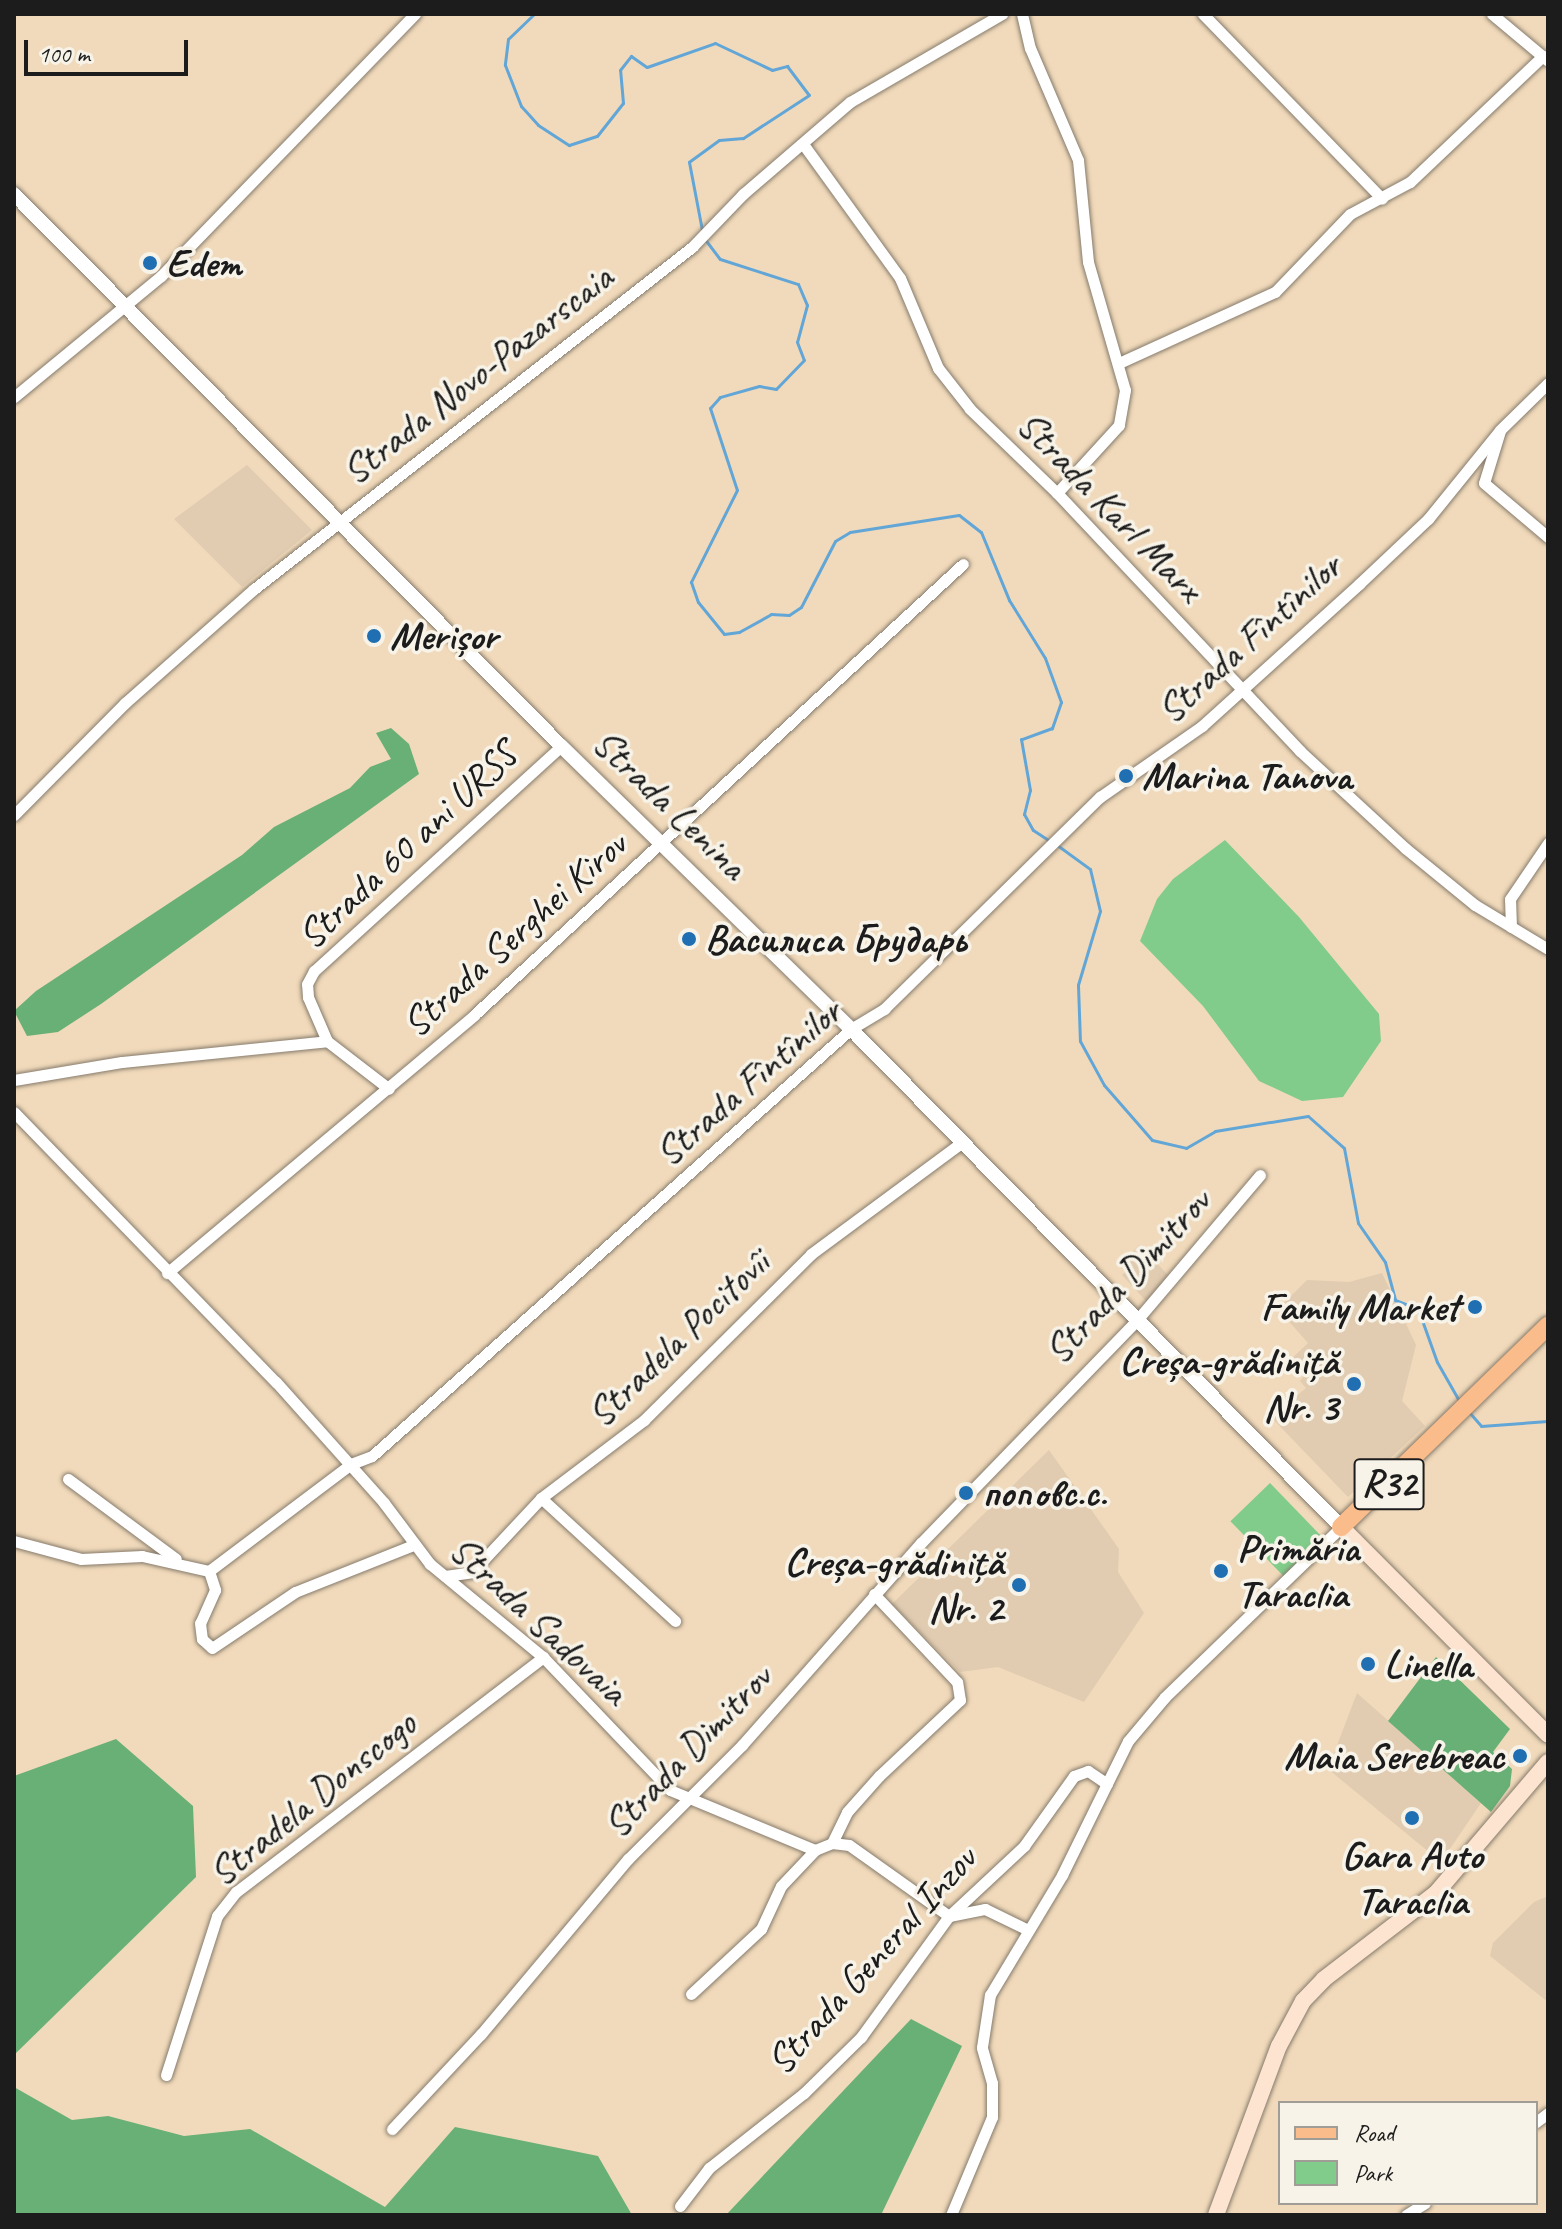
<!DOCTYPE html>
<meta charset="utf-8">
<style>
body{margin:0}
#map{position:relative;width:1562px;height:2229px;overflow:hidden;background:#f1dabb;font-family:Caveat,sans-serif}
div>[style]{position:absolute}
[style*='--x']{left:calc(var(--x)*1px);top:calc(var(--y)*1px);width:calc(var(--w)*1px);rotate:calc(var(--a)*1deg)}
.built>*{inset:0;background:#e1ccb1}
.green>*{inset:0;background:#81cc8a;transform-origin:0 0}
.forest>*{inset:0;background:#68b076}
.stream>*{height:3px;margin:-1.5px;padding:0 1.5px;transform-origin:1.5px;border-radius:1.5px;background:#62a6d7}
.roads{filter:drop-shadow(0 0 2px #867b6c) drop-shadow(0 0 2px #867b6c)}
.minor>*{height:11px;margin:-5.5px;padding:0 5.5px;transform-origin:5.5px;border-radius:5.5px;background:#fff}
.tertiary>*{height:14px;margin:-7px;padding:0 7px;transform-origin:7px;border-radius:7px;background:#fff}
.secondary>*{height:16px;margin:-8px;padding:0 8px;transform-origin:8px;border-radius:8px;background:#fde4d1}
.primary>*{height:18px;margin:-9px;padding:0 9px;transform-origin:9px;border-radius:9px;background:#fabc8b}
.dots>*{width:22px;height:22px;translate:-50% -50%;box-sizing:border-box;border:4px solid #f7f3e8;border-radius:50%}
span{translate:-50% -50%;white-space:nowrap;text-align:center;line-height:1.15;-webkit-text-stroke:7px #f7f3e8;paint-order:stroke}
.shield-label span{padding:2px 6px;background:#f7f3e8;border:2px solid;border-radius:6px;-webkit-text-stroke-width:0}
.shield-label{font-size:38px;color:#1c1c1c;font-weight:700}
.poi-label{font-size:40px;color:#1c1c1c;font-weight:700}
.left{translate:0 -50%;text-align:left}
.right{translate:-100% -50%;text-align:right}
.street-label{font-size:40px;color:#1c1c1c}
.frame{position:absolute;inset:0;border:16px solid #1c1c1c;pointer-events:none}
.legend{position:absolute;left:1278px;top:2101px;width:260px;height:104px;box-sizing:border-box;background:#f7f3e8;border:2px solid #9f9d96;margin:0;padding:10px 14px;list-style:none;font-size:24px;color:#1c1c1c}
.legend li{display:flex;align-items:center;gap:16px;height:40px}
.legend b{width:40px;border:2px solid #9f9d96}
.scale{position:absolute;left:24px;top:40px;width:164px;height:36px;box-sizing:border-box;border:4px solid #1c1c1c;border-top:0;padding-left:10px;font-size:24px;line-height:28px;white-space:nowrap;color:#1c1c1c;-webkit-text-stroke:6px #f7f3e8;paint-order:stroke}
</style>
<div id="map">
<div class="built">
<i style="clip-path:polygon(247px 465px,312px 530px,242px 587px,174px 519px)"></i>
<i style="clip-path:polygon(1139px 1245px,1169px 1276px,1147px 1302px,1122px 1275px,1132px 1265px,1126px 1258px)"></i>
<i style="clip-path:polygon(1382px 1273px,1416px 1345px,1402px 1401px,1425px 1426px,1348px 1497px,1271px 1417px,1306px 1388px,1300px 1381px,1304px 1376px,1289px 1361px,1308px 1343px,1278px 1309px,1307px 1280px,1349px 1282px)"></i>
<i style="clip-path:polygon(1049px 1450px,1119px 1549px,1118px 1572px,1144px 1613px,1084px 1702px,998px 1667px,960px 1672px,892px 1604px)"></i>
<i style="clip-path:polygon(1357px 1693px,1481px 1803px,1441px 1862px,1328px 1769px)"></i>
<i style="clip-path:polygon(1548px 1896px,1548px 2002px,1490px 1956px,1493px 1943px,1534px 1902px)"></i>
</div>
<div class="green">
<i style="clip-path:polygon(1225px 840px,1299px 917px,1379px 1014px,1381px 1041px,1343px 1097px,1302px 1101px,1259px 1081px,1203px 1006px,1140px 941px,1157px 899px,1173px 879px)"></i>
<i style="left:1270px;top:1483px;width:77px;height:55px;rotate:46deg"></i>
</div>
<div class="forest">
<i style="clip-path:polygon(391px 728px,409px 744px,419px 774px,101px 1004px,58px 1032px,27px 1036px,14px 1011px,36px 991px,242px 855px,274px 827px,350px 788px,370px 767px,391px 759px,376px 733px)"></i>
<i style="clip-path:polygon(1436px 1657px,1510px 1729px,1493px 1752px,1512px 1769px,1510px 1786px,1491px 1812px,1388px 1721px)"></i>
<i style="clip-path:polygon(116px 1739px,193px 1806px,196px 1877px,14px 2055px,14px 1776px)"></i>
<i style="clip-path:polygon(911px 2019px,962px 2046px,881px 2215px,726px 2215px)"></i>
<i style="clip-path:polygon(14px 2087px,72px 2120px,108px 2116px,184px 2136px,250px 2129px,385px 2207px,455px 2127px,598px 2156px,632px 2215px,14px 2215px)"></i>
</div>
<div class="stream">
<i style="--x:534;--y:14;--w:36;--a:136"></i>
<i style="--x:508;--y:39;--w:26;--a:97"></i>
<i style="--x:505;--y:65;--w:44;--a:68.7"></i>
<i style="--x:521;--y:106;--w:25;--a:48"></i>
<i style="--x:538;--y:125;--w:37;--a:33"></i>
<i style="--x:569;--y:145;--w:29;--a:-18"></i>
<i style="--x:597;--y:136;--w:42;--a:-51.8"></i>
<i style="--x:623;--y:103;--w:33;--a:-95"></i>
<i style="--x:620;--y:70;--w:18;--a:-52"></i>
<i style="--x:631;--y:56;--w:19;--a:35"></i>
<i style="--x:647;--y:67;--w:72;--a:-19.4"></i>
<i style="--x:715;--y:43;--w:63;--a:25.3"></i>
<i style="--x:772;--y:70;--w:16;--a:-15"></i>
<i style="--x:787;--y:66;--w:36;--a:53"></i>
<i style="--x:809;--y:95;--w:79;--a:146.9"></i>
<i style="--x:743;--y:138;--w:24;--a:175"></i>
<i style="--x:719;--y:140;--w:37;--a:144"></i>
<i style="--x:689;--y:162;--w:69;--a:79.2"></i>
<i style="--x:704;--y:238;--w:26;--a:53"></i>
<i style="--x:720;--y:259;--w:82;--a:17.8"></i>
<i style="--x:798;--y:284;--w:23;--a:67"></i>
<i style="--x:807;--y:305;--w:38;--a:105"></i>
<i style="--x:797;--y:342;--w:19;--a:69"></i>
<i style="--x:804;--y:360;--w:40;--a:134"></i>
<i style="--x:776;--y:389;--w:17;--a:-170"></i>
<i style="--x:759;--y:386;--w:41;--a:164.2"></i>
<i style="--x:720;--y:397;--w:15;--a:132"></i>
<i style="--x:710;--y:408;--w:86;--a:71.8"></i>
<i style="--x:737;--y:490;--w:103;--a:116.6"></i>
<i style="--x:691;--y:582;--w:21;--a:71"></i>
<i style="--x:698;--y:602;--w:41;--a:50.9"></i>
<i style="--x:724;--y:634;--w:15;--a:-8"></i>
<i style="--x:739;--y:632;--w:37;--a:-29"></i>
<i style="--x:771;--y:614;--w:18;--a:3"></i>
<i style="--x:789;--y:615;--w:14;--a:-34"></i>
<i style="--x:801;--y:607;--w:74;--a:-62.7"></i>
<i style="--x:835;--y:541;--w:17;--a:-31"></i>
<i style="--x:850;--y:532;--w:110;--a:-8.9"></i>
<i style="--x:959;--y:515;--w:28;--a:38"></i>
<i style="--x:981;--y:532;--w:74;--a:67.6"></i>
<i style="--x:1009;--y:600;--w:68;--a:58.2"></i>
<i style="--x:1045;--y:658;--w:47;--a:70"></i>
<i style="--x:1061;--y:702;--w:28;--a:109"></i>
<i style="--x:1052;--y:728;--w:33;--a:160"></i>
<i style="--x:1021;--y:739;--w:52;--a:80"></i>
<i style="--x:1030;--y:790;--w:25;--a:104"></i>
<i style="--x:1024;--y:814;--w:18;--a:61"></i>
<i style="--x:1033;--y:830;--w:20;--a:33"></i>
<i style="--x:1057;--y:845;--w:41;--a:36"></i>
<i style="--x:1090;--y:869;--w:43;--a:76.6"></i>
<i style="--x:1100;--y:911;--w:77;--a:106.6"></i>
<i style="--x:1078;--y:985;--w:56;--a:88"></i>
<i style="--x:1080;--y:1041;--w:50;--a:61.4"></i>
<i style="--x:1104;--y:1085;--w:73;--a:48.9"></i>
<i style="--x:1152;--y:1140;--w:35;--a:13"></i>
<i style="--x:1186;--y:1148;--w:34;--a:-30"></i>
<i style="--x:1215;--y:1131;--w:94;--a:-9.2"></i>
<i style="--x:1308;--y:1116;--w:48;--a:41.6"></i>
<i style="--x:1344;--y:1148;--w:76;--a:79.4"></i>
<i style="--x:1358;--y:1223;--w:47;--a:55.3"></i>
<i style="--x:1385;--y:1262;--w:39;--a:75"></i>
<i style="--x:1395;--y:1300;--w:25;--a:21"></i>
<i style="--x:1418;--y:1309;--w:56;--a:70.3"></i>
<i style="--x:1437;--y:1362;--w:48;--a:60.3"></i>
<i style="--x:1469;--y:1412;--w:18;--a:49"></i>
<i style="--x:1481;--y:1426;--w:67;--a:-4.3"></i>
</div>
<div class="roads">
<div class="minor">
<i style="--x:1022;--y:14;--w:35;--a:77"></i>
<i style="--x:1030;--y:48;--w:122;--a:66.8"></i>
<i style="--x:1078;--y:160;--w:102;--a:84.4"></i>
<i style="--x:1088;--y:262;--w:133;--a:73.9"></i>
<i style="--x:1125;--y:390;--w:36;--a:100"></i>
<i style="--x:1119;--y:425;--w:92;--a:132.4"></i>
<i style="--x:1203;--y:14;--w:257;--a:45.9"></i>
<i style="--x:1492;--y:14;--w:72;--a:39.9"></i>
<i style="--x:803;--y:144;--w:165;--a:54.1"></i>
<i style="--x:900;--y:278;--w:98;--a:67.1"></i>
<i style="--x:938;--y:368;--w:52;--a:52"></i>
<i style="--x:970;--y:409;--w:121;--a:44"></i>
<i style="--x:1057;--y:493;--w:354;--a:46.7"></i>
<i style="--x:1300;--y:751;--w:143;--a:42.7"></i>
<i style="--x:1405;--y:848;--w:90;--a:39.2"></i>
<i style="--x:1475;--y:905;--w:85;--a:31.1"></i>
<i style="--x:1119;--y:363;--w:171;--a:-24.5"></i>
<i style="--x:1275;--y:292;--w:108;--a:-46.1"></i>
<i style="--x:1350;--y:214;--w:68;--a:-28.1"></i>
<i style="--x:1410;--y:182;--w:183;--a:-43.5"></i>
<i style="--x:14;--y:397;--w:190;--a:-39.5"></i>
<i style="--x:161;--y:276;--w:365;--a:-45.9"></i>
<i style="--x:1500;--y:431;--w:54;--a:107.1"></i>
<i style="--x:1484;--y:483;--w:84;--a:40.2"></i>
<i style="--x:14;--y:815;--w:158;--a:-45.3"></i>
<i style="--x:125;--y:703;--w:172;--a:-41.5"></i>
<i style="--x:254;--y:589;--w:556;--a:-37.98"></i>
<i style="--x:692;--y:247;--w:74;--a:-46.1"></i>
<i style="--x:743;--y:194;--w:141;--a:-40.7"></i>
<i style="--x:850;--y:102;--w:176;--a:-30.1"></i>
<i style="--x:1511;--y:927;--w:28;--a:-92"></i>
<i style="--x:1510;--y:899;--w:68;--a:-55.8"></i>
<i style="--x:327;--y:1041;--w:48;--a:-113.4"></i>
<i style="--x:308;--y:997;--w:13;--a:-94"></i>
<i style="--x:307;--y:984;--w:15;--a:-62"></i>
<i style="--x:314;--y:971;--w:334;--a:-42.3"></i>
<i style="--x:14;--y:1080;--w:109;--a:-9.5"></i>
<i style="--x:122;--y:1062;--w:206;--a:-5.8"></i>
<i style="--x:327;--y:1041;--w:78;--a:37.7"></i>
<i style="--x:14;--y:1112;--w:376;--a:45.9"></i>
<i style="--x:276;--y:1382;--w:162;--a:48.2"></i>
<i style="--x:384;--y:1503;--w:76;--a:53"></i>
<i style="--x:430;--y:1564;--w:146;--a:39.5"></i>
<i style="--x:543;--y:1657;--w:184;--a:46.3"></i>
<i style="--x:670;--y:1790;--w:157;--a:22.5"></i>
<i style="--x:815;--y:1850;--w:18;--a:-22"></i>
<i style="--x:832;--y:1843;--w:17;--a:7"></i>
<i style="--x:849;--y:1845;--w:123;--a:35.4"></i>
<i style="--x:949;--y:1916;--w:37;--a:-11"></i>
<i style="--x:985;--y:1909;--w:46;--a:26"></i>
<i style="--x:167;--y:1273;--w:401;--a:-40"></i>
<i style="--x:474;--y:1015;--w:665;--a:-42.69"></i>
<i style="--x:68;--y:1479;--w:134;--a:36.5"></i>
<i style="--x:541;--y:1498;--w:182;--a:42.5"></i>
<i style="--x:14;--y:1541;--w:69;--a:15"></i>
<i style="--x:81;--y:1559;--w:61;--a:-2.8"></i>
<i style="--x:142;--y:1556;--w:69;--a:12.6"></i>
<i style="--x:209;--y:1571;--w:178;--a:-37"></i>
<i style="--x:351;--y:1464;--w:22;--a:-21"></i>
<i style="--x:372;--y:1456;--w:642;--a:-41.72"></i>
<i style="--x:851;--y:1029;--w:39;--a:-31"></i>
<i style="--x:884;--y:1009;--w:303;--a:-44.5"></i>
<i style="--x:1100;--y:797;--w:124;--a:-34.8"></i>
<i style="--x:1202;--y:726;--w:212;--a:-42.1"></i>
<i style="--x:1359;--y:584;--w:95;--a:-43.3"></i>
<i style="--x:1428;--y:519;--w:114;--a:-51"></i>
<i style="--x:1500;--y:430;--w:67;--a:-44.4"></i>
<i style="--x:209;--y:1571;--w:20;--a:72"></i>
<i style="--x:215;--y:1590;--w:36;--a:114"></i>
<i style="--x:200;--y:1623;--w:16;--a:83"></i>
<i style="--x:202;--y:1639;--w:13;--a:42"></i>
<i style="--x:212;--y:1648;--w:100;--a:-34"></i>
<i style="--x:295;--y:1592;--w:127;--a:-21.7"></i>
<i style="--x:445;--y:1576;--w:27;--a:-8"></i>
<i style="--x:472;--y:1572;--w:101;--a:-47"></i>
<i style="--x:541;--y:1498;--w:129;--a:-37.1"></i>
<i style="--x:644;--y:1420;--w:235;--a:-44.8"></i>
<i style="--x:811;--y:1254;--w:187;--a:-36.5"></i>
<i style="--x:832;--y:1843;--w:34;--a:-64"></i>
<i style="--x:847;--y:1812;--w:48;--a:-48.4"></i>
<i style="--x:879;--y:1776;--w:111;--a:-43.2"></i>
<i style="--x:960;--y:1700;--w:18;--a:-99"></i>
<i style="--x:957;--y:1682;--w:121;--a:-133.3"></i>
<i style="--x:691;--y:1994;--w:96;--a:-42.9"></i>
<i style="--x:761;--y:1929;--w:47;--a:-65.1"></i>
<i style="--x:781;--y:1886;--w:50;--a:-46.6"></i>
<i style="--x:166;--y:2075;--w:167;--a:-72.2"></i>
<i style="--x:217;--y:1916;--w:31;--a:-52"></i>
<i style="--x:236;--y:1892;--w:387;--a:-37.4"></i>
<i style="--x:1536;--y:2122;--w:15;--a:-37"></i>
<i style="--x:392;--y:2129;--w:130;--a:-46.9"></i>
<i style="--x:481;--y:2034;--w:229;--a:-50"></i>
<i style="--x:628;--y:1859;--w:161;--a:-45"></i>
<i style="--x:742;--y:1745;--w:270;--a:-48.5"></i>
<i style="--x:921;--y:1543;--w:310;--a:-45.9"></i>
<i style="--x:1137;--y:1320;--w:190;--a:-49.7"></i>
<i style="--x:680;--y:2206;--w:48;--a:-52.7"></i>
<i style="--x:709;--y:2168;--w:121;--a:-38.3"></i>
<i style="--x:804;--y:2093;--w:80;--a:-44.5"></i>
<i style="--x:861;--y:2037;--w:150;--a:-54"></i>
<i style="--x:949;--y:1916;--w:103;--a:-43"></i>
<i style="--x:1024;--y:1846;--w:86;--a:-54.5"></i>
<i style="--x:1074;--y:1776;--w:15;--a:-20"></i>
<i style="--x:1088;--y:1771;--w:23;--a:34"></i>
<i style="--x:951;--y:2215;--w:106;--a:-67.3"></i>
<i style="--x:992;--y:2117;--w:34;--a:-90"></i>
<i style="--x:992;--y:2083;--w:37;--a:-106"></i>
<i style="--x:982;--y:2047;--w:53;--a:-81.3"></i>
<i style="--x:990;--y:1995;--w:140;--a:-59"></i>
<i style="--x:1062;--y:1875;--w:149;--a:-63.8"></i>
<i style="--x:1128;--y:1741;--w:57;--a:-49.9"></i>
<i style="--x:1165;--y:1697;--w:245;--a:-44"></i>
<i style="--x:1406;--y:2215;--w:22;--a:-32"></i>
</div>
<div class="tertiary">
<i style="--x:14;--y:194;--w:777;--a:45.26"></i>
<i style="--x:561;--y:746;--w:405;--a:44.3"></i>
<i style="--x:851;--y:1029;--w:699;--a:45.46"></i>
</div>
<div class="secondary">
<i style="--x:1341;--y:1527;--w:293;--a:45.1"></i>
<i style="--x:1216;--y:2215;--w:180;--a:-69.6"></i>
<i style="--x:1279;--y:2046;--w:51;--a:-61.9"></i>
<i style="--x:1303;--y:2001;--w:30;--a:-46"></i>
<i style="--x:1324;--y:1979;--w:141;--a:-37.5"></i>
<i style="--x:1436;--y:1893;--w:172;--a:-49.5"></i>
</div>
<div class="primary">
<i style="--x:1341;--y:1527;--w:289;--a:-44.2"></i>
</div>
</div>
<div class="dots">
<i style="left:150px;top:263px;background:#1f6fb2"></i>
<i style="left:374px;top:636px;background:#1f6fb2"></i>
<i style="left:1126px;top:776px;background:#1f6fb2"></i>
<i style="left:689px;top:939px;background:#1f6fb2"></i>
<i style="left:1475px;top:1307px;background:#1f6fb2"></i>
<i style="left:1354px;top:1384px;background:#1f6fb2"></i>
<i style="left:966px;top:1493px;background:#1f6fb2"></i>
<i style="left:1221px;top:1571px;background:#1f6fb2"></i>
<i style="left:1019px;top:1585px;background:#1f6fb2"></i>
<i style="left:1368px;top:1664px;background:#1f6fb2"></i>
<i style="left:1520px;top:1756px;background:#1f6fb2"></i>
<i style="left:1412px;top:1818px;background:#1f6fb2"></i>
</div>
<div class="shield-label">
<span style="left:1389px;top:1484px">R32</span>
</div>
<div class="poi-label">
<span class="left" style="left:166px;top:263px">Edem</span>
<span class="left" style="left:390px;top:636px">Merișor</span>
<span class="left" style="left:1142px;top:776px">Marina Tanova</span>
<span class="left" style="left:705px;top:939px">Василиса Брударь</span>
<span class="right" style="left:1459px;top:1307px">Family Market</span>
<span class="right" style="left:1338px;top:1384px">Creșa-grădiniță<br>Nr. 3</span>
<span class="left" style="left:982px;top:1493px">поповс.с.</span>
<span class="left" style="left:1237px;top:1571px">Primăria<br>Taraclia</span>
<span class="right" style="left:1003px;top:1585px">Creșa-grădiniță<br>Nr. 2</span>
<span class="left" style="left:1384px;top:1664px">Linella</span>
<span class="right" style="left:1504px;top:1756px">Maia Serebreac</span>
<span style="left:1412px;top:1878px">Gara Auto<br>Taraclia</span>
</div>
<div class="street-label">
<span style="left:477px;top:374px;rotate:-38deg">Strada Novo-Pazarscaia</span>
<span style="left:1110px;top:506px;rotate:46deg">Strada Karl Marx</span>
<span style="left:1249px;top:638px;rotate:-42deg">Strada Fîntînilor</span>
<span style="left:670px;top:804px;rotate:44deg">Strada Lenina</span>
<span style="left:407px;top:845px;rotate:-43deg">Strada 60 ani URSS</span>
<span style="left:514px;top:934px;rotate:-42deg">Strada Serghei Kirov</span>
<span style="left:748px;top:1082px;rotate:-41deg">Strada Fîntînilor</span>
<span style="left:1127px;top:1276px;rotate:-47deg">Strada Dimitrov</span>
<span style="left:678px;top:1338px;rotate:-44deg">Stradela Pocitovîi</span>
<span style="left:539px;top:1620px;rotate:43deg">Strada Sadovaia</span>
<span style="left:687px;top:1751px;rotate:-46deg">Strada Dimitrov</span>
<span style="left:312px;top:1798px;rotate:-39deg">Stradela Donscogo</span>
<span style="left:871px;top:1960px;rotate:-48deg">Strada General Inzov</span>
</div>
<div class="frame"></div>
<ul class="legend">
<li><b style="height:10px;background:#fabc8b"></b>Road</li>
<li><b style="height:22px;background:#81cc8a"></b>Park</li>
</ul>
<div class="scale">100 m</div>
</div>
